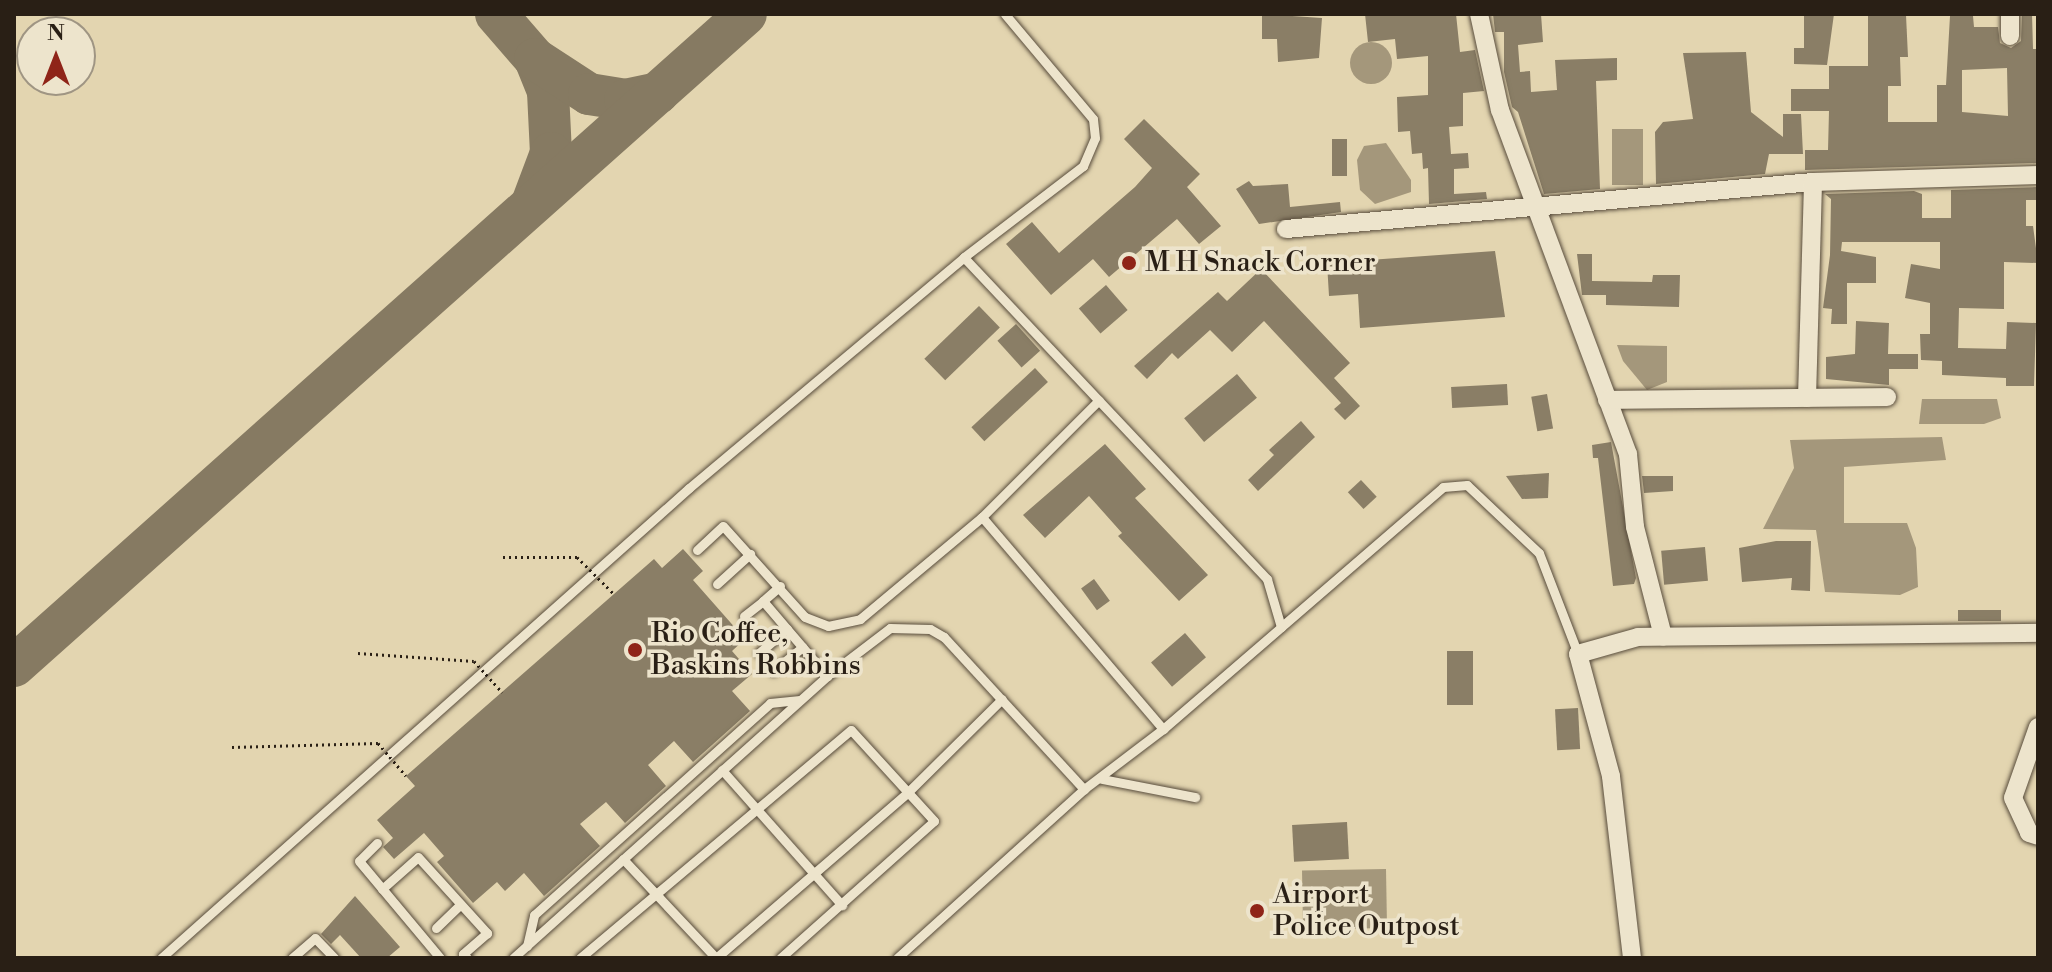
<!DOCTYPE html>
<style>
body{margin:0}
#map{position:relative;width:2052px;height:972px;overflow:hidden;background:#e3d5b0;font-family:"Libre Bodoni",serif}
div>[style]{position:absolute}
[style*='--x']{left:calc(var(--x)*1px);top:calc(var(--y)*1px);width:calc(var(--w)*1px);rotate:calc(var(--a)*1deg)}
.water>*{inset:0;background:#a4977b;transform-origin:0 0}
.round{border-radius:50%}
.taxiway>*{height:42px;margin:-21px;padding:0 21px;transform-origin:21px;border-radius:21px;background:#867a62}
.building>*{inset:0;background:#8a7e66;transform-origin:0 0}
.roads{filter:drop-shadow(0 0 2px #584c3c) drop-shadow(0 0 2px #584c3c)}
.lane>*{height:9px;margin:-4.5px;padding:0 4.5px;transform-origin:4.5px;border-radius:4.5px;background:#ede4cc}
.street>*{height:18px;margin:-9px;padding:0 9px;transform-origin:9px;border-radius:9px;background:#ede4cc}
.path-bridge>*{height:3px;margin-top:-1.5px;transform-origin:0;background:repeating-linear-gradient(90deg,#291f15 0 2px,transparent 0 6px)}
.dots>*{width:22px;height:22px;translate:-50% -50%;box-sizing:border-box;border:4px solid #ede4cc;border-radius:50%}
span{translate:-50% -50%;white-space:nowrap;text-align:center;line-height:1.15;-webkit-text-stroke:7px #ede4cc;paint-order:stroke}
.poi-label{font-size:28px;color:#291f15}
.left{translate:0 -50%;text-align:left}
.frame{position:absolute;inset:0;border:16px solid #291f15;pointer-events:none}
.north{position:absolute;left:16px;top:16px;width:80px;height:80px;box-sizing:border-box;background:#ede4cc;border:2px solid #9f9583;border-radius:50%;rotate:0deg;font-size:22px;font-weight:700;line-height:32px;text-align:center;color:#291f15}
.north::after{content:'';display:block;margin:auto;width:28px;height:36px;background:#8f2418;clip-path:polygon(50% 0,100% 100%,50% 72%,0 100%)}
</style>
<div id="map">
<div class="water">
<i class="round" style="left:1350px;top:42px;width:42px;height:42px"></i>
<i style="left:1612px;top:129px;width:31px;height:56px"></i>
<i style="clip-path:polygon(1386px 143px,1411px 180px,1411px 192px,1375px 204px,1360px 190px,1357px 160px,1364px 146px)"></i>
<i style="clip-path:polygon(1617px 345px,1667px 346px,1667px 382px,1647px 390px,1623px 361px)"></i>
<i style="clip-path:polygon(1922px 399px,1997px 399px,2001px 418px,1984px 424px,1919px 424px)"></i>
<i style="clip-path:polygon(1942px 437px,1946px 460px,1844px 467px,1844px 523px,1907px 523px,1916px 548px,1918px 587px,1900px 595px,1825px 592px,1816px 530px,1763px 529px,1794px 468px,1790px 440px)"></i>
<i style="left:1386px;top:869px;width:59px;height:84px;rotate:89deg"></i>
</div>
<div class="taxiway">
<i style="--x:496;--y:14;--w:60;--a:49.1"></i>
<i style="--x:535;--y:59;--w:35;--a:68"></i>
<i style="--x:548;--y:92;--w:61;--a:87.2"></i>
<i style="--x:551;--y:153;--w:51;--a:110.6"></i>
<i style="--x:535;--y:59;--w:64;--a:32.9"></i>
<i style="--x:589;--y:94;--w:36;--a:9"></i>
<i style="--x:625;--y:100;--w:34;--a:-12"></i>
<i style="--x:14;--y:666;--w:980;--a:-41.69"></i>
</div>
<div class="building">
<i style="clip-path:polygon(1262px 14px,1322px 18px,1319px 58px,1278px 62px,1277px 39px,1262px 39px)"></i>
<i style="clip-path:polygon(1365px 14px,1456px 14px,1460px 52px,1475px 50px,1484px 91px,1463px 93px,1463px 126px,1449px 127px,1451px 154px,1468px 153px,1469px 168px,1454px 169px,1454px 194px,1486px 192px,1487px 199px,1429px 204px,1428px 168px,1423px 169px,1422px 153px,1412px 154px,1410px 131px,1398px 132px,1397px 97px,1428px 95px,1428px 56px,1397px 59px,1395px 39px,1368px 42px)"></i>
<i style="clip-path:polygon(1493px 14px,1541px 14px,1543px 42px,1518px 45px,1520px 72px,1530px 71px,1531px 92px,1557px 90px,1555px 60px,1617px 58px,1617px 80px,1596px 81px,1600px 189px,1544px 194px,1518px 112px,1512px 107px,1504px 72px,1504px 32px,1495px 32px)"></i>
<i style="clip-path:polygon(1804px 14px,1834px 14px,1827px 65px,1794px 64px,1794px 48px,1804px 48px)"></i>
<i style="clip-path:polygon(evenodd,1868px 14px,1906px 15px,1908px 57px,1900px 57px,1901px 86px,1888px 86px,1888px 122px,1937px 122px,1937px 85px,1946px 85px,1950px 16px,1973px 16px,1974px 27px,1998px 27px,2000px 43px,2011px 48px,2021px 41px,2022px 14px,2032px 14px,2033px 49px,2038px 49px,2038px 163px,1805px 170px,1805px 150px,1828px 150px,1829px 111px,1791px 111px,1791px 89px,1829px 89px,1829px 66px,1868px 66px,1868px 14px,2007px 68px,2008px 116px,1962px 112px,1962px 70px,2007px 68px)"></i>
<i style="clip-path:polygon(1746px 52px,1751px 112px,1783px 137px,1783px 114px,1801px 114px,1803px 154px,1769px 154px,1765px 174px,1656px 184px,1655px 132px,1663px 122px,1693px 119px,1683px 53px)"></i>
<i style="clip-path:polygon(1144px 119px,1200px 174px,1187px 187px,1221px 226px,1199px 244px,1177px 219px,1109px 277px,1093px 259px,1051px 295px,1006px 244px,1032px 222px,1059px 253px,1135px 187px,1152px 168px,1124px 139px)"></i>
<i style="left:1332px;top:139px;width:15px;height:37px"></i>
<i style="clip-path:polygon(1249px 181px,1253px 186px,1288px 184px,1290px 207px,1340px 202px,1341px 212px,1259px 224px,1236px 189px)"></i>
<i style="clip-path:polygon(2038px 187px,2038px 200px,2026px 200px,2026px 226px,2033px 226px,2038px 263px,2004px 262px,2004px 309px,1959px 308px,1958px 348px,2006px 349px,2007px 322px,2036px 323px,2034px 386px,2006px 386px,2006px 378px,1942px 375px,1942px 361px,1921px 360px,1920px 334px,1930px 334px,1930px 303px,1905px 298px,1911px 264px,1940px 269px,1940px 242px,1842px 242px,1841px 251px,1876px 257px,1876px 283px,1847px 283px,1847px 324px,1831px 324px,1832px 309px,1823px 308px,1830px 255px,1831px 199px,1825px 194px,1914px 191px,1922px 194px,1922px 218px,1951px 218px,1951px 190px)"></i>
<i style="clip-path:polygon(1495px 251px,1505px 317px,1360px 328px,1358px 294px,1329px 296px,1327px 263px)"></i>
<i style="clip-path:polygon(1577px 254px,1592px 254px,1592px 281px,1652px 282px,1653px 275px,1680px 275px,1679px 307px,1606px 305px,1606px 295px,1582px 295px)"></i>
<i style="clip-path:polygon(1261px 269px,1350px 363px,1334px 378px,1360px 406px,1345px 420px,1334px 409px,1341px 403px,1264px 321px,1232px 352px,1210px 330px,1178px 359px,1172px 353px,1147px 379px,1134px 366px,1218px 292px,1227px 301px)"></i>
<i style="left:1106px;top:285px;width:33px;height:36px;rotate:49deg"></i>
<i style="left:979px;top:306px;width:30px;height:76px;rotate:46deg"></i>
<i style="clip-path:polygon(1856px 321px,1889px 323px,1888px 354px,1918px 354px,1918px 369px,1889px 369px,1889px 385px,1826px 379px,1826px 357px,1855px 354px)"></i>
<i style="left:1016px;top:324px;width:36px;height:25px;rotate:48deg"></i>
<i style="left:1035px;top:368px;width:19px;height:87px;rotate:47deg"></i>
<i style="left:1237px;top:374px;width:31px;height:69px;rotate:50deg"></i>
<i style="left:1507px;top:384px;width:21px;height:56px;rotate:87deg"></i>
<i style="left:1547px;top:394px;width:35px;height:16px;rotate:80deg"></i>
<i style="clip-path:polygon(1301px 421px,1315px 437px,1258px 491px,1248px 480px,1274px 455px,1269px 450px)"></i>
<i style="clip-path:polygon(1611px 442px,1636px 578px,1634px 584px,1613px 586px,1598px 458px,1593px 458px,1592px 445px)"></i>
<i style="clip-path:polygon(1105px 444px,1146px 489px,1135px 498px,1208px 575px,1179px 601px,1118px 536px,1122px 533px,1089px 496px,1045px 538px,1023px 515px)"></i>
<i style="clip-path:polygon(1549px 473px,1548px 498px,1522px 499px,1506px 476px)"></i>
<i style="clip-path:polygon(1642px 476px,1673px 476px,1673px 491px,1644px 493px)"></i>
<i style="left:1361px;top:480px;width:23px;height:18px;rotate:47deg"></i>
<i style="clip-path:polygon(1776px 541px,1811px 541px,1810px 591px,1791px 590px,1792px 578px,1742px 582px,1739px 548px)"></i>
<i style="left:1705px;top:547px;width:34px;height:44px;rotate:85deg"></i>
<i style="clip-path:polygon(683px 549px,703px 571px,693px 580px,745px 639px,732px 651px,752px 674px,732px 691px,750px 711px,693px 762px,674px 741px,648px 765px,666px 786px,625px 823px,606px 802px,580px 824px,600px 846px,544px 896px,524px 873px,505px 891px,497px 882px,473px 903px,437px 862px,444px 856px,424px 833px,394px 859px,383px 847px,393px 838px,377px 820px,415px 786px,406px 776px,654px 559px,662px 568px)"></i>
<i style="left:1094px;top:579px;width:27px;height:16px;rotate:54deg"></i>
<i style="left:2001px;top:610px;width:11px;height:43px;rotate:90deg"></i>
<i style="left:1185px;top:633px;width:32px;height:45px;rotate:49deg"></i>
<i style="left:1447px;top:651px;width:26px;height:54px"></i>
<i style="left:1578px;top:708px;width:41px;height:23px;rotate:87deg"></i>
<i style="left:1347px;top:822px;width:37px;height:55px;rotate:87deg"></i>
<i style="clip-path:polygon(355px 896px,400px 947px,387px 958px,361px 958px,340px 935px,331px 944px,321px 934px)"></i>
</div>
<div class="roads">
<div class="lane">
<i style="--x:982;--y:517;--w:279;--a:49.5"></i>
<i style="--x:697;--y:550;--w:35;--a:-43"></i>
<i style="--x:723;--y:526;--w:122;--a:48"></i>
<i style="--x:805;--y:617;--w:25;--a:21"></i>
<i style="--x:828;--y:626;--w:33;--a:-12"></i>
<i style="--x:860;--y:619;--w:159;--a:-39.9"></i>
<i style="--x:982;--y:517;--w:165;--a:-45"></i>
<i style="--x:717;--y:584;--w:45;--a:-42.3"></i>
<i style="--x:780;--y:586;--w:23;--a:139"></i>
<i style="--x:763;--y:601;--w:99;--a:49.5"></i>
<i style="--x:744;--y:616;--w:24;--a:-38"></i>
<i style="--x:1281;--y:627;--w:214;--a:-40.8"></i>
<i style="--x:1443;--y:487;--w:24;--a:-5"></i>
<i style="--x:1467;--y:485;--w:99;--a:43.4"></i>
<i style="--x:1539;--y:553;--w:108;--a:68.9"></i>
<i style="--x:759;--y:653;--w:37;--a:-41"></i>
<i style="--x:773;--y:671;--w:38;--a:-39"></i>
<i style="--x:722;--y:770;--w:181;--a:48.4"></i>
<i style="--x:1102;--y:779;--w:95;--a:11"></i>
<i style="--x:377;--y:843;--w:25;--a:135"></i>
<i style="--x:359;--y:861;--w:126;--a:50.1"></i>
<i style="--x:623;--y:859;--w:136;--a:46.8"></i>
<i style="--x:382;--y:889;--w:48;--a:-41.6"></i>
<i style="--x:418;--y:857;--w:103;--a:47.8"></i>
<i style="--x:487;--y:933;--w:32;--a:139"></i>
<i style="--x:463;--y:954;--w:6;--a:45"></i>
<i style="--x:436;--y:928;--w:33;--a:-44"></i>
<i style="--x:527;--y:946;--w:32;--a:-77"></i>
<i style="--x:534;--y:915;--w:317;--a:-41.9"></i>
<i style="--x:770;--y:703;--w:30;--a:-6"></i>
<i style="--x:161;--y:958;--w:707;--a:-41.67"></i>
<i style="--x:689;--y:488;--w:359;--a:-40"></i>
<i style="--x:964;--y:257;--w:150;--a:-37.4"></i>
<i style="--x:1083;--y:166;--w:30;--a:-67"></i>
<i style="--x:1095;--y:138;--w:19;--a:-96"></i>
<i style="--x:1093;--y:119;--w:137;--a:-130"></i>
<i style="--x:292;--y:958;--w:30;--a:-41"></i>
<i style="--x:315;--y:938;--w:28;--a:46"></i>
<i style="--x:513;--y:958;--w:422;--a:-41.9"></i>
<i style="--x:827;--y:676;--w:79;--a:-37.3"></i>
<i style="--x:890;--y:628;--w:40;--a:1.4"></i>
<i style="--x:930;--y:629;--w:16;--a:30"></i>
<i style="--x:944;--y:637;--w:207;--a:47.4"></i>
<i style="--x:580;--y:958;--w:354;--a:-40.1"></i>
<i style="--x:851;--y:730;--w:123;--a:47.6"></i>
<i style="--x:934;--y:821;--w:206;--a:138.3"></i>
<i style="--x:716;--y:958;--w:254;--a:-40.8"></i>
<i style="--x:908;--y:792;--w:132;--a:-44.7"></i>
<i style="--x:897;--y:958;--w:252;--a:-42.1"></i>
<i style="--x:1084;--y:789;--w:99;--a:-37.2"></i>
<i style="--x:1163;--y:729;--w:156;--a:-40.8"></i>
<i style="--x:1281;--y:627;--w:50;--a:-106.3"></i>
<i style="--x:1267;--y:579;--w:442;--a:-133.3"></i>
</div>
<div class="street">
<i style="--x:1479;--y:14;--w:98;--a:77.7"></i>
<i style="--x:1500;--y:110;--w:367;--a:69.6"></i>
<i style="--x:1628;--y:454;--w:73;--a:84.5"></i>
<i style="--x:1635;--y:527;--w:113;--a:75.6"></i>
<i style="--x:2010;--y:36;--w:22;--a:-90"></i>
<i style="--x:1286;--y:229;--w:529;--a:-5.1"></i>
<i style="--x:1813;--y:182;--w:225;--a:-1.8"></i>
<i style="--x:1807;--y:398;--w:216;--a:-88.4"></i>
<i style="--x:1607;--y:400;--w:280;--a:-0.6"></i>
<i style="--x:2038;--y:727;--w:75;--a:109.4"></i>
<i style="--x:2013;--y:798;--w:38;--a:65"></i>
<i style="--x:2029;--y:833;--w:9;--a:18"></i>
<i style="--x:1632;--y:958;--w:183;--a:-96.6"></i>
<i style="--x:1611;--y:776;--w:126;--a:-105.1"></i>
<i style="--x:1578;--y:654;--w:62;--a:-15.8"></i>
<i style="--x:1638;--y:637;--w:400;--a:-0.6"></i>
</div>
</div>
<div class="path-bridge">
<i style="--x:503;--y:557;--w:74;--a:0"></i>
<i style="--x:577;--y:557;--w:52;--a:45"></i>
<i style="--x:358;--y:653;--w:116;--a:3.9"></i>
<i style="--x:474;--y:661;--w:42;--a:47.9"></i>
<i style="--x:232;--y:747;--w:146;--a:-1.6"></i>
<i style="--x:378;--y:743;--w:43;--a:49.7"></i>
</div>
<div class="dots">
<i style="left:1129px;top:263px;background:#8f2418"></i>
<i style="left:635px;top:650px;background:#8f2418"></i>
<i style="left:1257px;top:911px;background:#8f2418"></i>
</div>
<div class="poi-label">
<span class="left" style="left:1145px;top:263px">M H Snack Corner</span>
<span class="left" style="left:651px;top:650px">Rio Coffee,<br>Baskins Robbins</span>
<span class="left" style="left:1273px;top:911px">Airport<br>Police Outpost</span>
</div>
<div class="frame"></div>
<div class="north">N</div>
</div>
